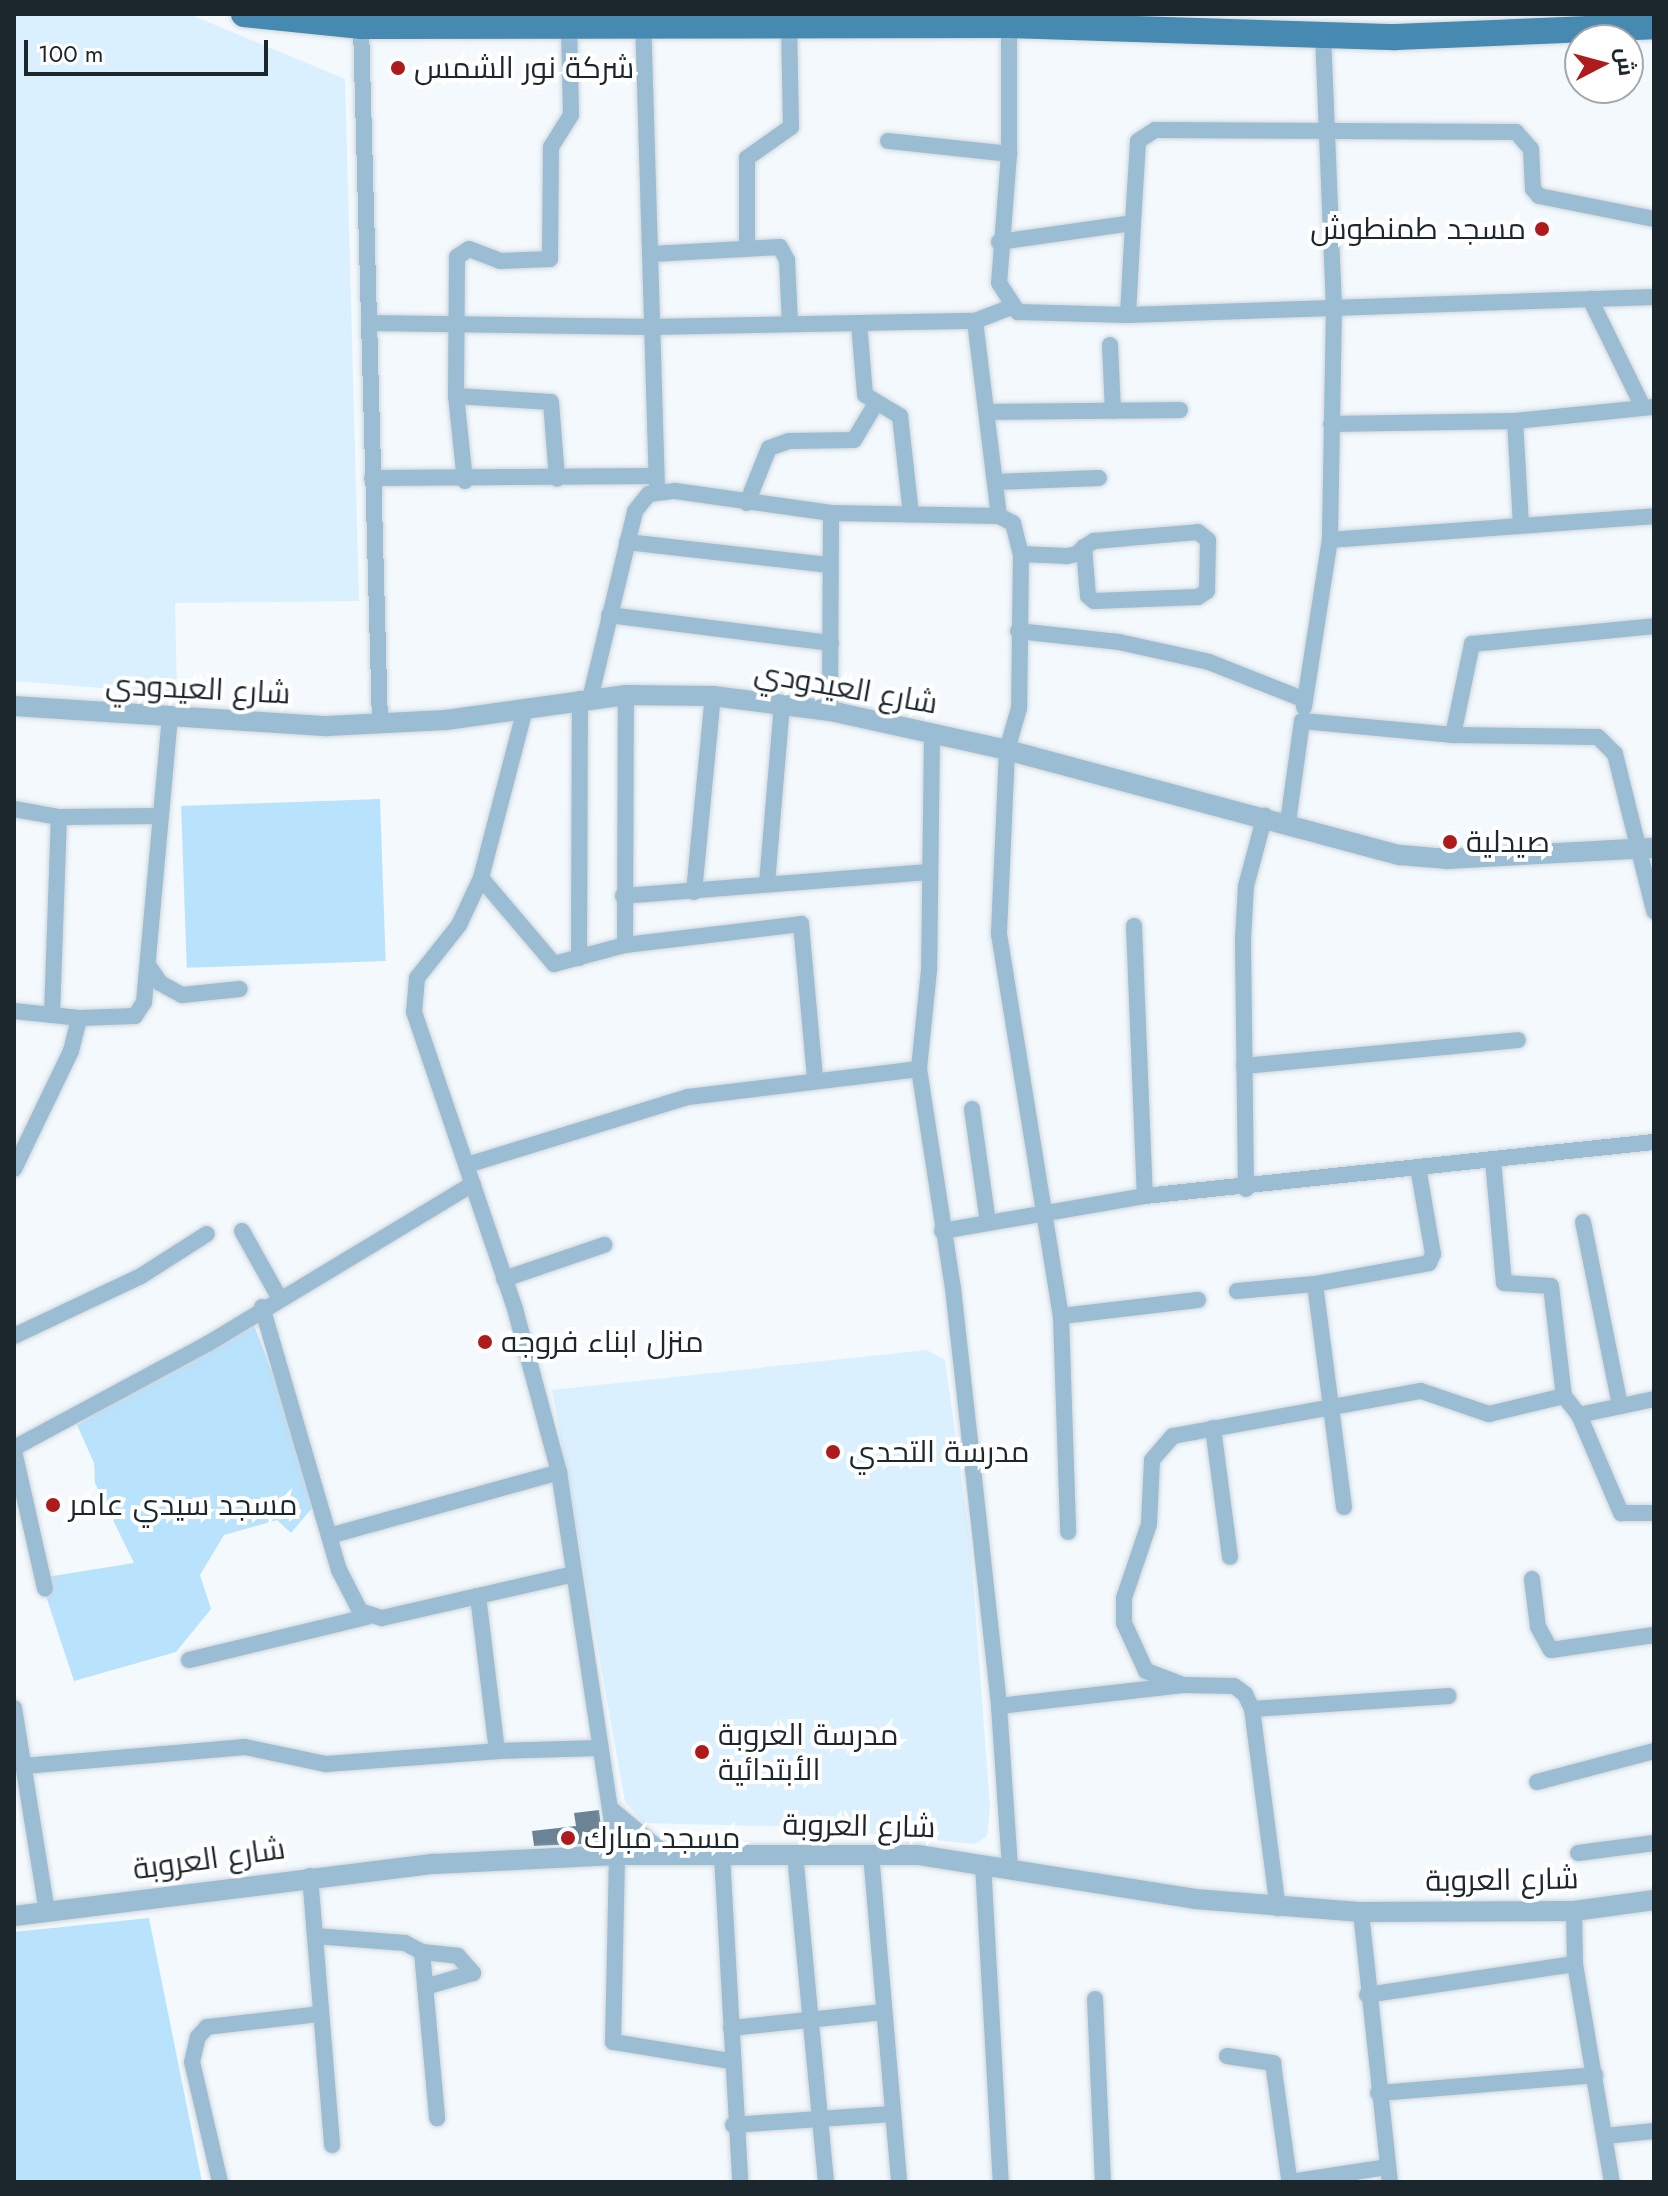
<!DOCTYPE html>
<meta charset="utf-8">
<style>
body{margin:0}
#map{position:relative;width:1668px;height:2196px;overflow:hidden;background:#f3f9fd;font-family:Jost,Cairo,sans-serif}
div>[style]{position:absolute}
[style*='--x']{left:calc(var(--x)*1px);top:calc(var(--y)*1px);width:calc(var(--w)*1px);rotate:calc(var(--a)*1deg)}
.built>*{inset:0;background:#daf0fe}
.green>*{inset:0;background:#b9e2fc;transform-origin:0 0}
.building>*{inset:0;background:#6a8496}
.roads{filter:drop-shadow(0 0 2px #d0d7dc) drop-shadow(0 0 2px #d0d7dc)}
.minor>*{height:16px;margin:-8px;padding:0 8px;transform-origin:8px;border-radius:8px;background:#9bbdd3}
.tertiary>*{height:20px;margin:-10px;padding:0 10px;transform-origin:10px;border-radius:10px;background:#9bbdd3}
.primary>*{height:26px;margin:-13px;padding:0 13px;transform-origin:13px;border-radius:13px;background:#4689b1}
.dots>*{width:22px;height:22px;translate:-50% -50%;box-sizing:border-box;border:4px solid #fff;border-radius:50%}
span{translate:-50% -50%;white-space:nowrap;text-align:center;line-height:1.15;-webkit-text-stroke:8px #fff;paint-order:stroke}
.poi-label{font-size:30px;color:#1b262d}
.left{translate:0 -50%;text-align:left}
.right{translate:-100% -50%;text-align:right}
.street-label{font-size:30px;color:#1b262d}
.frame{position:absolute;inset:0;border:16px solid #1b262d;pointer-events:none}
.north{position:absolute;left:1564px;top:24px;width:80px;height:80px;box-sizing:border-box;background:#fff;border:2px solid #a4a8ab;border-radius:50%;rotate:84deg;font-size:22px;font-weight:700;line-height:32px;text-align:center;color:#1b262d}
.north::after{content:'';display:block;margin:auto;width:28px;height:36px;background:#ad1b1d;clip-path:polygon(50% 0,100% 100%,50% 72%,0 100%)}
.scale{position:absolute;left:24px;top:40px;width:244px;height:36px;box-sizing:border-box;border:4px solid #1b262d;border-top:0;padding-left:10px;font-size:24px;line-height:28px;white-space:nowrap;color:#1b262d;-webkit-text-stroke:6px #fff;paint-order:stroke}
</style>
<div id="map">
<div class="built">
<i style="clip-path:polygon(14px 14px,189px 14px,345px 79px,359px 601px,175px 603px,177px 694px,14px 681px)"></i>
<i style="clip-path:polygon(927px 1350px,945px 1360px,970px 1540px,990px 1807px,987px 1836px,975px 1844px,802px 1827px,644px 1823px,625px 1802px,552px 1390px)"></i>
</div>
<div class="green">
<i style="left:380px;top:799px;width:162px;height:199px;rotate:88deg"></i>
<i style="clip-path:polygon(252px 1320px,288px 1414px,312px 1508px,291px 1533px,277px 1520px,224px 1535px,200px 1575px,211px 1609px,176px 1652px,74px 1681px,40px 1578px,134px 1563px,95px 1483px,94px 1463px,77px 1425px)"></i>
<i style="clip-path:polygon(149px 1918px,202px 2182px,14px 2182px,14px 1932px)"></i>
</div>
<div class="building">
<i style="clip-path:polygon(599px 1810px,603px 1843px,534px 1846px,532px 1831px,576px 1826px,574px 1813px)"></i>
</div>
<div class="roads">
<div class="minor">
<i style="--x:643;--y:17;--w:474;--a:88.3"></i>
<i style="--x:1009;--y:18;--w:136;--a:90"></i>
<i style="--x:1009;--y:154;--w:129;--a:94.4"></i>
<i style="--x:999;--y:283;--w:35;--a:57"></i>
<i style="--x:1018;--y:312;--w:110;--a:1.6"></i>
<i style="--x:1128;--y:315;--w:526;--a:-1.96"></i>
<i style="--x:361;--y:26;--w:698;--a:88.44"></i>
<i style="--x:1323;--y:34;--w:273;--a:87.7"></i>
<i style="--x:1334;--y:307;--w:233;--a:91"></i>
<i style="--x:1330;--y:540;--w:325;--a:-4.2"></i>
<i style="--x:888;--y:141;--w:122;--a:6.1"></i>
<i style="--x:999;--y:242;--w:135;--a:-8.1"></i>
<i style="--x:1133;--y:223;--w:82;--a:-86.5"></i>
<i style="--x:1138;--y:141;--w:20;--a:-33"></i>
<i style="--x:1155;--y:130;--w:361;--a:0.3"></i>
<i style="--x:1516;--y:132;--w:23;--a:49"></i>
<i style="--x:1531;--y:149;--w:40;--a:87.1"></i>
<i style="--x:1533;--y:189;--w:9;--a:49"></i>
<i style="--x:1539;--y:196;--w:117;--a:11.3"></i>
<i style="--x:747;--y:247;--w:89;--a:-90"></i>
<i style="--x:747;--y:158;--w:54;--a:-35.2"></i>
<i style="--x:791;--y:127;--w:100;--a:-91.1"></i>
<i style="--x:652;--y:254;--w:128;--a:-3.1"></i>
<i style="--x:780;--y:247;--w:15;--a:62"></i>
<i style="--x:787;--y:260;--w:64;--a:87.3"></i>
<i style="--x:1590;--y:299;--w:120;--a:63.9"></i>
<i style="--x:1128;--y:315;--w:92;--a:-86.9"></i>
<i style="--x:975;--y:321;--w:196;--a:83"></i>
<i style="--x:369;--y:323;--w:281;--a:0.8"></i>
<i style="--x:650;--y:327;--w:325;--a:-1.1"></i>
<i style="--x:975;--y:321;--w:39;--a:-21"></i>
<i style="--x:859;--y:323;--w:72;--a:85.2"></i>
<i style="--x:865;--y:395;--w:41;--a:31"></i>
<i style="--x:900;--y:416;--w:99;--a:83.6"></i>
<i style="--x:1110;--y:345;--w:66;--a:87.4"></i>
<i style="--x:456;--y:396;--w:95;--a:3.6"></i>
<i style="--x:551;--y:402;--w:77;--a:85.5"></i>
<i style="--x:987;--y:412;--w:193;--a:-0.6"></i>
<i style="--x:1515;--y:421;--w:103;--a:86.7"></i>
<i style="--x:1331;--y:424;--w:184;--a:-0.9"></i>
<i style="--x:1515;--y:421;--w:140;--a:-5.8"></i>
<i style="--x:372;--y:478;--w:283;--a:-0.4"></i>
<i style="--x:465;--y:481;--w:85;--a:-96"></i>
<i style="--x:456;--y:396;--w:139;--a:-89.6"></i>
<i style="--x:457;--y:257;--w:14;--a:-34"></i>
<i style="--x:469;--y:249;--w:33;--a:21"></i>
<i style="--x:500;--y:261;--w:50;--a:-2.3"></i>
<i style="--x:550;--y:259;--w:112;--a:-89.5"></i>
<i style="--x:551;--y:147;--w:38;--a:-58"></i>
<i style="--x:571;--y:115;--w:89;--a:-91.3"></i>
<i style="--x:995;--y:482;--w:104;--a:-2.2"></i>
<i style="--x:747;--y:503;--w:59;--a:-68.2"></i>
<i style="--x:769;--y:448;--w:21;--a:-19"></i>
<i style="--x:789;--y:441;--w:65;--a:-0.9"></i>
<i style="--x:854;--y:440;--w:41;--a:-59"></i>
<i style="--x:627;--y:542;--w:204;--a:6.5"></i>
<i style="--x:1021;--y:554;--w:46;--a:2.5"></i>
<i style="--x:1067;--y:556;--w:10;--a:-11"></i>
<i style="--x:1077;--y:554;--w:10;--a:-45"></i>
<i style="--x:1084;--y:547;--w:12;--a:-31"></i>
<i style="--x:1094;--y:541;--w:104;--a:-4.9"></i>
<i style="--x:1198;--y:532;--w:13;--a:39"></i>
<i style="--x:1208;--y:540;--w:51;--a:91.1"></i>
<i style="--x:1207;--y:591;--w:11;--a:146"></i>
<i style="--x:1198;--y:597;--w:104;--a:177.8"></i>
<i style="--x:1094;--y:601;--w:8;--a:-140"></i>
<i style="--x:1088;--y:596;--w:49;--a:-94.7"></i>
<i style="--x:609;--y:615;--w:224;--a:7.2"></i>
<i style="--x:1018;--y:631;--w:102;--a:6.2"></i>
<i style="--x:1119;--y:642;--w:92;--a:12.5"></i>
<i style="--x:1209;--y:662;--w:103;--a:21.6"></i>
<i style="--x:590;--y:699;--w:193;--a:-76.5"></i>
<i style="--x:635;--y:511;--w:22;--a:-51"></i>
<i style="--x:649;--y:494;--w:26;--a:-7"></i>
<i style="--x:675;--y:491;--w:158;--a:8"></i>
<i style="--x:831;--y:513;--w:168;--a:1"></i>
<i style="--x:999;--y:516;--w:16;--a:27"></i>
<i style="--x:1013;--y:523;--w:32;--a:76"></i>
<i style="--x:1021;--y:554;--w:154;--a:90.7"></i>
<i style="--x:1019;--y:708;--w:44;--a:105.9"></i>
<i style="--x:1007;--y:750;--w:184;--a:92.5"></i>
<i style="--x:999;--y:934;--w:387;--a:80.8"></i>
<i style="--x:1061;--y:1316;--w:216;--a:88.1"></i>
<i style="--x:1304;--y:707;--w:169;--a:-81.2"></i>
<i style="--x:525;--y:709;--w:175;--a:104.6"></i>
<i style="--x:481;--y:878;--w:52;--a:115.1"></i>
<i style="--x:459;--y:925;--w:68;--a:128.4"></i>
<i style="--x:417;--y:978;--w:34;--a:95"></i>
<i style="--x:414;--y:1012;--w:314;--a:71.2"></i>
<i style="--x:515;--y:1309;--w:169;--a:74.9"></i>
<i style="--x:559;--y:1472;--w:387;--a:81.4"></i>
<i style="--x:617;--y:1855;--w:187;--a:91.2"></i>
<i style="--x:613;--y:2042;--w:119;--a:9.2"></i>
<i style="--x:830;--y:711;--w:198;--a:-89.7"></i>
<i style="--x:932;--y:734;--w:236;--a:90.7"></i>
<i style="--x:929;--y:970;--w:100;--a:95.8"></i>
<i style="--x:919;--y:1069;--w:222;--a:81.2"></i>
<i style="--x:953;--y:1288;--w:421;--a:83.7"></i>
<i style="--x:999;--y:1706;--w:163;--a:86.1"></i>
<i style="--x:1453;--y:735;--w:93;--a:-78.2"></i>
<i style="--x:1472;--y:644;--w:183;--a:-5.6"></i>
<i style="--x:14;--y:809;--w:46;--a:10.1"></i>
<i style="--x:59;--y:817;--w:99;--a:-0.6"></i>
<i style="--x:1288;--y:822;--w:102;--a:-82.1"></i>
<i style="--x:1302;--y:721;--w:152;--a:5.3"></i>
<i style="--x:1453;--y:735;--w:145;--a:0.8"></i>
<i style="--x:1598;--y:737;--w:24;--a:45"></i>
<i style="--x:1615;--y:754;--w:162;--a:76"></i>
<i style="--x:481;--y:878;--w:113;--a:49.7"></i>
<i style="--x:554;--y:964;--w:73;--a:-15"></i>
<i style="--x:625;--y:945;--w:177;--a:-6.8"></i>
<i style="--x:801;--y:924;--w:154;--a:84.8"></i>
<i style="--x:767;--y:883;--w:180;--a:-85.2"></i>
<i style="--x:694;--y:892;--w:197;--a:-84.5"></i>
<i style="--x:623;--y:896;--w:305;--a:-4.5"></i>
<i style="--x:1134;--y:926;--w:270;--a:87.7"></i>
<i style="--x:625;--y:945;--w:250;--a:-89.8"></i>
<i style="--x:579;--y:958;--w:259;--a:-89.8"></i>
<i style="--x:148;--y:965;--w:22;--a:56"></i>
<i style="--x:160;--y:983;--w:25;--a:29"></i>
<i style="--x:182;--y:995;--w:58;--a:-5.9"></i>
<i style="--x:14;--y:1011;--w:65;--a:6.1"></i>
<i style="--x:52;--y:1015;--w:198;--a:-88"></i>
<i style="--x:1244;--y:1066;--w:275;--a:-5.4"></i>
<i style="--x:972;--y:1109;--w:115;--a:82"></i>
<i style="--x:1493;--y:1160;--w:123;--a:84.9"></i>
<i style="--x:1504;--y:1283;--w:47;--a:3.7"></i>
<i style="--x:1551;--y:1286;--w:111;--a:83.3"></i>
<i style="--x:467;--y:1165;--w:231;--a:-17.1"></i>
<i style="--x:688;--y:1097;--w:233;--a:-6.9"></i>
<i style="--x:14;--y:1169;--w:131;--a:-64.2"></i>
<i style="--x:71;--y:1051;--w:34;--a:-76"></i>
<i style="--x:79;--y:1018;--w:56;--a:-2"></i>
<i style="--x:135;--y:1016;--w:17;--a:-57"></i>
<i style="--x:144;--y:1002;--w:284;--a:-84.8"></i>
<i style="--x:1246;--y:1189;--w:250;--a:-90.7"></i>
<i style="--x:1243;--y:939;--w:53;--a:-86.8"></i>
<i style="--x:1246;--y:886;--w:73;--a:-75"></i>
<i style="--x:1583;--y:1222;--w:188;--a:78.6"></i>
<i style="--x:242;--y:1231;--w:78;--a:60.8"></i>
<i style="--x:942;--y:1231;--w:206;--a:-9.8"></i>
<i style="--x:1145;--y:1196;--w:512;--a:-6.06"></i>
<i style="--x:504;--y:1279;--w:106;--a:-18.8"></i>
<i style="--x:1315;--y:1284;--w:225;--a:82.6"></i>
<i style="--x:1237;--y:1291;--w:78;--a:-5.1"></i>
<i style="--x:1315;--y:1284;--w:116;--a:-10.4"></i>
<i style="--x:1429;--y:1263;--w:10;--a:-66"></i>
<i style="--x:1433;--y:1254;--w:88;--a:-99.8"></i>
<i style="--x:262;--y:1307;--w:274;--a:73.7"></i>
<i style="--x:339;--y:1570;--w:46;--a:62.9"></i>
<i style="--x:360;--y:1611;--w:23;--a:18"></i>
<i style="--x:382;--y:1618;--w:98;--a:-12.9"></i>
<i style="--x:1061;--y:1316;--w:138;--a:-6.7"></i>
<i style="--x:14;--y:1336;--w:140;--a:-25.3"></i>
<i style="--x:141;--y:1276;--w:78;--a:-32.5"></i>
<i style="--x:1579;--y:1415;--w:107;--a:66.8"></i>
<i style="--x:1621;--y:1513;--w:33;--a:0"></i>
<i style="--x:1213;--y:1428;--w:130;--a:82.5"></i>
<i style="--x:14;--y:1448;--w:221;--a:-28.3"></i>
<i style="--x:209;--y:1343;--w:308;--a:-31.1"></i>
<i style="--x:14;--y:1451;--w:141;--a:77.3"></i>
<i style="--x:329;--y:1536;--w:239;--a:-15.5"></i>
<i style="--x:1532;--y:1579;--w:48;--a:82.9"></i>
<i style="--x:1538;--y:1627;--w:26;--a:61"></i>
<i style="--x:1551;--y:1650;--w:104;--a:-8.3"></i>
<i style="--x:189;--y:1660;--w:183;--a:-13.6"></i>
<i style="--x:1183;--y:1685;--w:40;--a:-159"></i>
<i style="--x:1146;--y:1671;--w:53;--a:-114.6"></i>
<i style="--x:1124;--y:1623;--w:25;--a:-90"></i>
<i style="--x:1124;--y:1598;--w:78;--a:-71.3"></i>
<i style="--x:1149;--y:1524;--w:64;--a:-87.3"></i>
<i style="--x:1152;--y:1460;--w:32;--a:-49"></i>
<i style="--x:1173;--y:1436;--w:252;--a:-10.3"></i>
<i style="--x:1421;--y:1391;--w:72;--a:18.7"></i>
<i style="--x:1489;--y:1414;--w:77;--a:-13.5"></i>
<i style="--x:1564;--y:1396;--w:24;--a:52"></i>
<i style="--x:1579;--y:1415;--w:77;--a:-12"></i>
<i style="--x:999;--y:1706;--w:185;--a:-6.5"></i>
<i style="--x:1183;--y:1685;--w:51;--a:1.1"></i>
<i style="--x:1234;--y:1686;--w:14;--a:36"></i>
<i style="--x:1245;--y:1694;--w:17;--a:65"></i>
<i style="--x:1252;--y:1709;--w:201;--a:82.6"></i>
<i style="--x:14;--y:1708;--w:206;--a:80.8"></i>
<i style="--x:1252;--y:1709;--w:197;--a:-3.8"></i>
<i style="--x:497;--y:1751;--w:102;--a:-1.7"></i>
<i style="--x:24;--y:1766;--w:222;--a:-4.9"></i>
<i style="--x:245;--y:1747;--w:83;--a:11.9"></i>
<i style="--x:326;--y:1764;--w:171;--a:-4.3"></i>
<i style="--x:497;--y:1751;--w:156;--a:-97"></i>
<i style="--x:478;--y:1596;--w:98;--a:-12.9"></i>
<i style="--x:1537;--y:1782;--w:121;--a:-14.8"></i>
<i style="--x:611;--y:1809;--w:74;--a:39.5"></i>
<i style="--x:1578;--y:1853;--w:77;--a:-7.5"></i>
<i style="--x:795;--y:1854;--w:329;--a:84.6"></i>
<i style="--x:871;--y:1854;--w:329;--a:85.1"></i>
<i style="--x:722;--y:1855;--w:327;--a:86.8"></i>
<i style="--x:983;--y:1864;--w:319;--a:86.8"></i>
<i style="--x:310;--y:1876;--w:270;--a:85.3"></i>
<i style="--x:1574;--y:1911;--w:53;--a:88.9"></i>
<i style="--x:1575;--y:1964;--w:221;--a:80.4"></i>
<i style="--x:1361;--y:1912;--w:272;--a:83.9"></i>
<i style="--x:315;--y:1936;--w:90;--a:4.4"></i>
<i style="--x:405;--y:1943;--w:19;--a:28"></i>
<i style="--x:422;--y:1952;--w:167;--a:84.8"></i>
<i style="--x:422;--y:1952;--w:36;--a:6"></i>
<i style="--x:458;--y:1956;--w:23;--a:49"></i>
<i style="--x:473;--y:1973;--w:50;--a:163.7"></i>
<i style="--x:1367;--y:1995;--w:210;--a:-8.5"></i>
<i style="--x:1095;--y:1999;--w:183;--a:87.5"></i>
<i style="--x:731;--y:2028;--w:153;--a:-6"></i>
<i style="--x:1227;--y:2056;--w:47;--a:8.7"></i>
<i style="--x:1273;--y:2063;--w:116;--a:82.1"></i>
<i style="--x:1378;--y:2093;--w:218;--a:-4.7"></i>
<i style="--x:733;--y:2125;--w:158;--a:-4"></i>
<i style="--x:1605;--y:2136;--w:49;--a:-5.8"></i>
<i style="--x:220;--y:2182;--w:123;--a:-103.1"></i>
<i style="--x:192;--y:2062;--w:26;--a:-77"></i>
<i style="--x:198;--y:2037;--w:13;--a:-48"></i>
<i style="--x:207;--y:2027;--w:113;--a:-6.6"></i>
<i style="--x:1290;--y:2182;--w:98;--a:-8.8"></i>
</div>
<div class="tertiary">
<i style="--x:14;--y:706;--w:314;--a:3.7"></i>
<i style="--x:327;--y:726;--w:119;--a:-2.9"></i>
<i style="--x:446;--y:720;--w:182;--a:-7.9"></i>
<i style="--x:626;--y:695;--w:87;--a:0.7"></i>
<i style="--x:713;--y:696;--w:118;--a:7.3"></i>
<i style="--x:830;--y:711;--w:181;--a:12.4"></i>
<i style="--x:1007;--y:750;--w:407;--a:15"></i>
<i style="--x:1400;--y:855;--w:48;--a:4.8"></i>
<i style="--x:1448;--y:859;--w:206;--a:-3.1"></i>
<i style="--x:14;--y:1916;--w:423;--a:-7.1"></i>
<i style="--x:434;--y:1864;--w:183;--a:-2.8"></i>
<i style="--x:617;--y:1855;--w:301;--a:0"></i>
<i style="--x:918;--y:1855;--w:280;--a:9"></i>
<i style="--x:1195;--y:1899;--w:167;--a:4.5"></i>
<i style="--x:1361;--y:1912;--w:213;--a:-0.3"></i>
<i style="--x:1574;--y:1911;--w:81;--a:-7.8"></i>
</div>
<div class="primary">
<i style="--x:244;--y:14;--w:118;--a:5.9"></i>
<i style="--x:361;--y:26;--w:647;--a:-0.09"></i>
<i style="--x:1008;--y:25;--w:388;--a:1.8"></i>
<i style="--x:1396;--y:37;--w:258;--a:-2.4"></i>
</div>
</div>
<div class="dots">
<i style="left:398px;top:68px;background:#ad1b1d"></i>
<i style="left:1542px;top:229px;background:#ad1b1d"></i>
<i style="left:1450px;top:842px;background:#ad1b1d"></i>
<i style="left:485px;top:1342px;background:#ad1b1d"></i>
<i style="left:833px;top:1452px;background:#ad1b1d"></i>
<i style="left:53px;top:1505px;background:#ad1b1d"></i>
<i style="left:702px;top:1752px;background:#ad1b1d"></i>
<i style="left:568px;top:1838px;background:#ad1b1d"></i>
</div>
<div class="poi-label">
<span class="left" style="left:414px;top:68px">شركة نور الشمس</span>
<span class="right" style="left:1526px;top:229px">مسجد طمنطوش</span>
<span class="left" style="left:1466px;top:842px">صيدلية</span>
<span class="left" style="left:501px;top:1342px">منزل ابناء فروجه</span>
<span class="left" style="left:849px;top:1452px">مدرسة التحدي</span>
<span class="left" style="left:69px;top:1505px">مسجد سيدي عامر</span>
<span class="left" style="left:718px;top:1752px">مدرسة العروبة<br>الأبتدائية</span>
<span class="left" style="left:584px;top:1838px">مسجد مبارك</span>
</div>
<div class="street-label">
<span style="left:846px;top:688px;rotate:10deg">شارع العيدودي</span>
<span style="left:198px;top:689px;rotate:3deg">شارع العيدودي</span>
<span style="left:859px;top:1826px;rotate:1deg">شارع العروبة</span>
<span style="left:209px;top:1859px;rotate:-8deg">شارع العروبة</span>
<span style="left:1502px;top:1880px;rotate:-1deg">شارع العروبة</span>
</div>
<div class="frame"></div>
<div class="north">ش</div>
<div class="scale">100 m</div>
</div>
